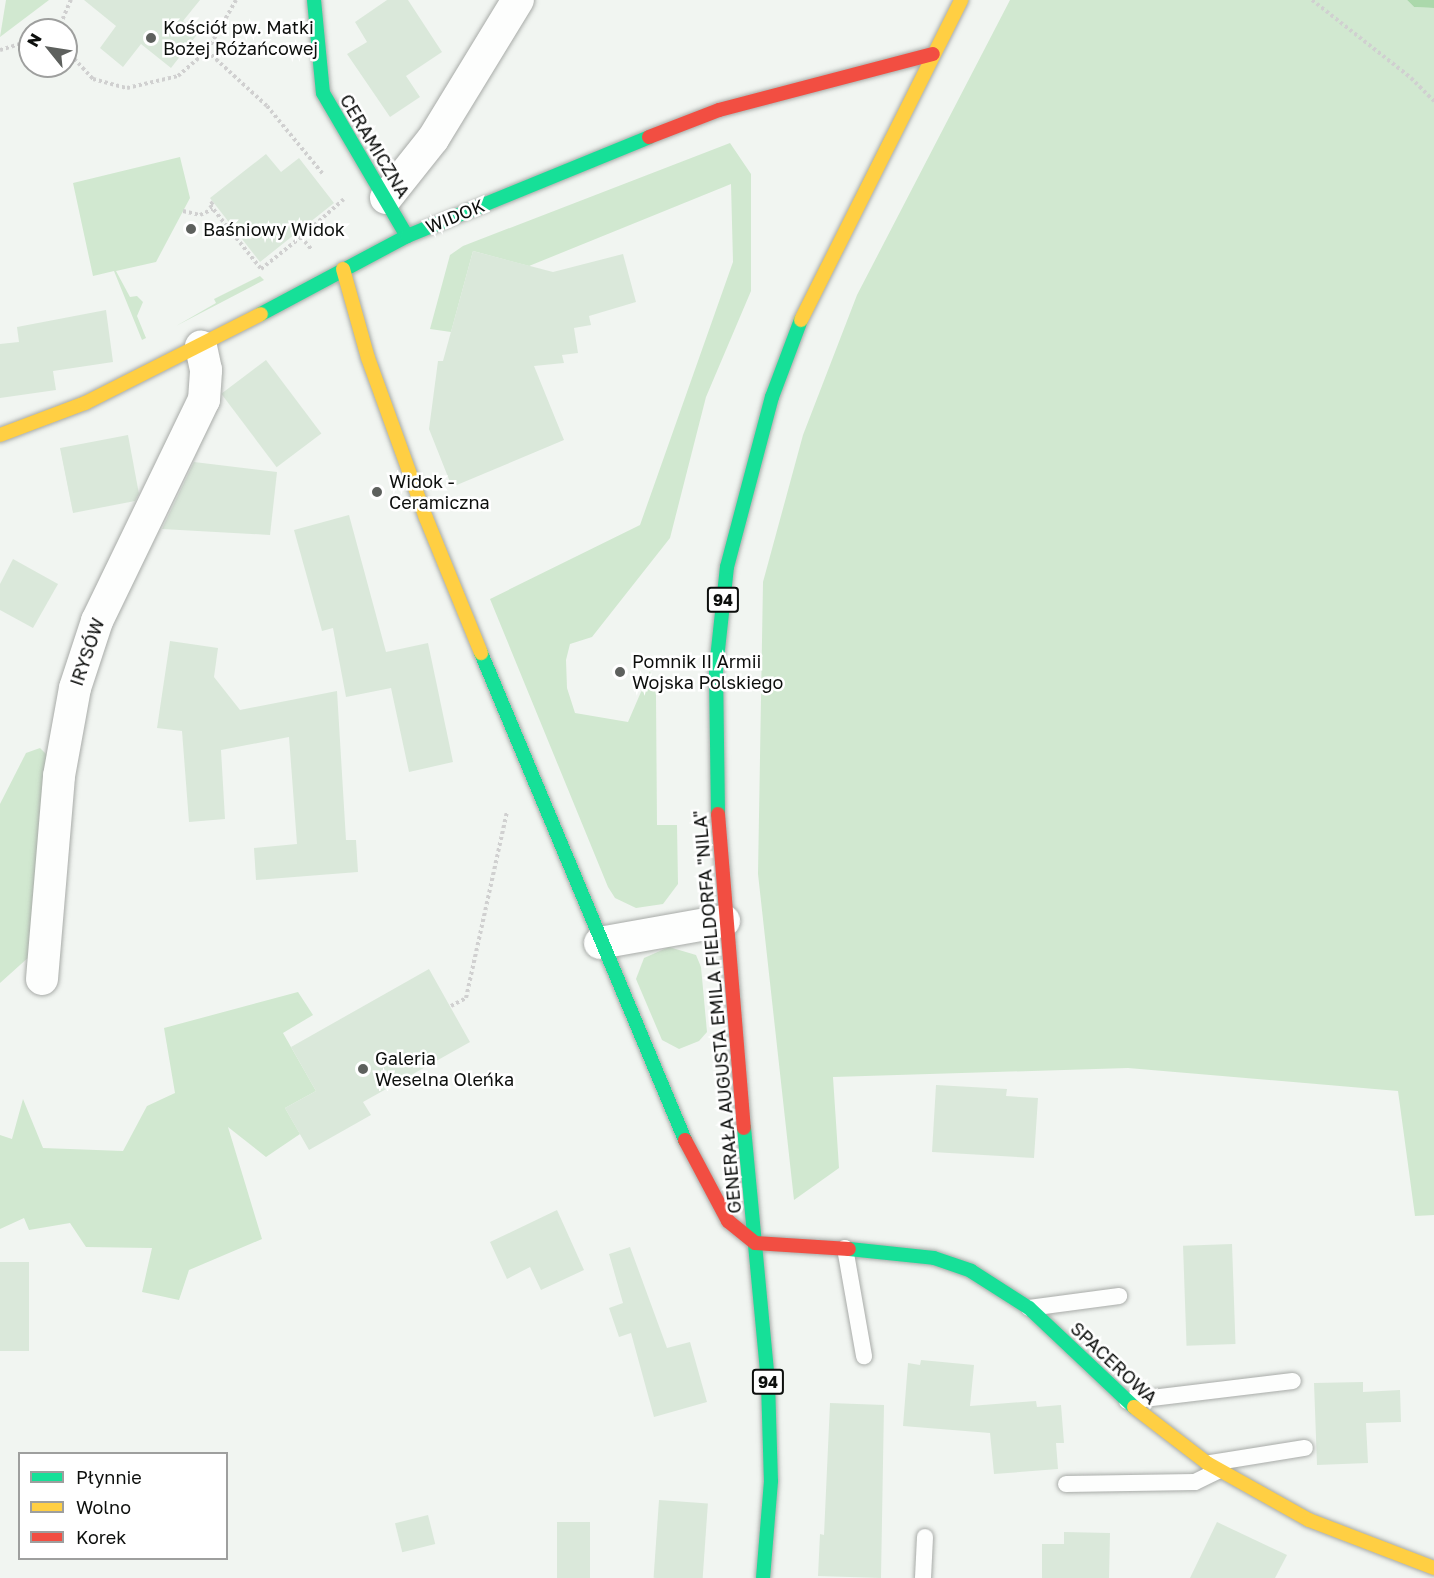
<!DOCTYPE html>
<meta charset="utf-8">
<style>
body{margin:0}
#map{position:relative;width:1434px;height:1578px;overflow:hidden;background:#f1f5f1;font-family:"Golos Text",sans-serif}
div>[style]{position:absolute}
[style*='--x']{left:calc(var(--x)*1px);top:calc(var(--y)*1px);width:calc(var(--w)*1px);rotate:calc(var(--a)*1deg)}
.green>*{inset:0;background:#d1e8d0}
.water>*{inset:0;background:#abd8ab}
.building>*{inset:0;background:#dae8da;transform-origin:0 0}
.path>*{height:4px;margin-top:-2px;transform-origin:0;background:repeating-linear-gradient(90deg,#d0d0d0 0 3px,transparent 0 6px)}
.roads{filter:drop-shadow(0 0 2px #a8aba8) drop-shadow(0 0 2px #a8aba8)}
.lane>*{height:16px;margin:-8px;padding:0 8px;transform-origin:8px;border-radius:8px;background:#fdfefd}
.street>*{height:32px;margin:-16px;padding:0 16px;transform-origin:16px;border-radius:16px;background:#fdfefd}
.fast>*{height:14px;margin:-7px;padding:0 7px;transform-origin:7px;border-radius:7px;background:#16e098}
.slow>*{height:14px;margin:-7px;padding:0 7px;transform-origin:7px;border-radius:7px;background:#ffcf43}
.jam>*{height:14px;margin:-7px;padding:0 7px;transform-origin:7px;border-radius:7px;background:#f24e42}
.dots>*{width:16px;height:16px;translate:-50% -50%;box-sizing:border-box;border:3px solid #fff;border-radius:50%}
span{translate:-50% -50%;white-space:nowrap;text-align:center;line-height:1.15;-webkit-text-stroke:5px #fff;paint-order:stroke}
.shield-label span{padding:2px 4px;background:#fff;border:2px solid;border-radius:4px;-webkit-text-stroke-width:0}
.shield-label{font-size:16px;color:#0d0f0d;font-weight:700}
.poi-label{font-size:18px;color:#0d0f0d}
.left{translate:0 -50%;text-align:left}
.street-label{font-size:18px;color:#0d0f0d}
.legend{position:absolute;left:18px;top:1452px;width:210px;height:108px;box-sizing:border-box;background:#fff;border:2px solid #9e9f9e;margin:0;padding:8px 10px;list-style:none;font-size:18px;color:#0d0f0d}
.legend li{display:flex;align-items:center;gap:12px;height:30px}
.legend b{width:30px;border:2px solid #9e9f9e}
.north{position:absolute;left:18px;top:18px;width:60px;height:60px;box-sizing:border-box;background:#fff;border:2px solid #9e9f9e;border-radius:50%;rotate:300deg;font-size:16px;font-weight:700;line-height:24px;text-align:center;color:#0d0f0d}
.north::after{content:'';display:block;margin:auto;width:21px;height:27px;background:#5d605d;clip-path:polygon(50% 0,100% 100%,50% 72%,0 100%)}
</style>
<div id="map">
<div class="green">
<i style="clip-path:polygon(6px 0,49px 0,0 37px)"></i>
<i style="clip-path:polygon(1010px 0,1407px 0,1414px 7px,1434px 8px,1434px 1215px,1415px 1216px,1398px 1091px,1128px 1068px,833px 1077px,839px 1168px,794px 1200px,758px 874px,763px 582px,803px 435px,857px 295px)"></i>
<i style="clip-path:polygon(730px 143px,751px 174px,751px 291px,706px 397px,670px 538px,592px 637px,570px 644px,566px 660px,567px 688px,575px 713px,628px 722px,650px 671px,656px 695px,657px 825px,677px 825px,678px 884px,663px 904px,636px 908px,615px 898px,608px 887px,490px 599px,640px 525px,733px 262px,731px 184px,529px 266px,473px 251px,451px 332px,430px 329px,450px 255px,463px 246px)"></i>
<i style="clip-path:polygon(180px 157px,190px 198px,156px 262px,116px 271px,130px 297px,137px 296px,143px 302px,137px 316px,146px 338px,142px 340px,114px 271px,93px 276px,73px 183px)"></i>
<i style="clip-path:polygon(260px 276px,264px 280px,176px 326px,216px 303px,214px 299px)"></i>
<i style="clip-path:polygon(40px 748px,49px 757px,30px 956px,0 983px,0 804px,26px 753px)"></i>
<i style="clip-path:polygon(669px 947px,696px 955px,701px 967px,707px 1032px,699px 1041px,679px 1049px,662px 1040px,636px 979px,644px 958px)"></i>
<i style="clip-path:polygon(298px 992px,313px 1015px,283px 1033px,316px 1091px,285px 1108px,300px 1134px,266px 1157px,228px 1127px,262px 1239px,189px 1270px,179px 1300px,142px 1292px,152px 1248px,86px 1247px,70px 1223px,29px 1230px,24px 1218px,0 1229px,0 1135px,12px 1139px,23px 1099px,43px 1148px,123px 1151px,147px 1106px,175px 1093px,164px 1028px)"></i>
</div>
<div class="water">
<i style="clip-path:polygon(1407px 0,1434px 0,1434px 8px,1414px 7px)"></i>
</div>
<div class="building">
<i style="clip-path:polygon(84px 0,200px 0,183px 21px,199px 32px,171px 68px,141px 44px,123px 67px,100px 48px,116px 26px)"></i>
<i style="clip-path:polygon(387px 0,408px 0,442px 52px,406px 76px,420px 97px,390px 117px,347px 54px,367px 42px,355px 22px)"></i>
<i style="clip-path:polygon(266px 154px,281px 172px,299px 158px,334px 203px,260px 262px,210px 198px)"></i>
<i style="clip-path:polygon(473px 251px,553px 272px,623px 254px,636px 302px,589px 316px,591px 325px,574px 328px,578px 353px,562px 355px,564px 363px,534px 366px,564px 440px,452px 487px,429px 429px,438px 361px,443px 361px)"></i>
<i style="clip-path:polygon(106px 310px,113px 362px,53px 371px,56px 390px,0 398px,0 344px,19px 342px,17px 327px)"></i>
<i style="left:266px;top:360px;width:92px;height:56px;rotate:53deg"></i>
<i style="clip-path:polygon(128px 435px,139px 494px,135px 501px,73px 513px,60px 448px)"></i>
<i style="clip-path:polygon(194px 462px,277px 472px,270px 535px,162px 529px)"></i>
<i style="clip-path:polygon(349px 515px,386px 652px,428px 643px,453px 762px,409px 772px,391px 688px,346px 697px,333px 628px,322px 631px,294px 530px)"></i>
<i style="clip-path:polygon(13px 559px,58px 584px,33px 628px,0 610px,0 584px)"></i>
<i style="clip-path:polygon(170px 641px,218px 648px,214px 677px,240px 710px,337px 691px,346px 840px,356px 840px,358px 872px,256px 880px,254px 848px,297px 844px,289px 737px,221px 750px,225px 819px,189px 822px,182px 731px,157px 728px)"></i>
<i style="clip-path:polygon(429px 969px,470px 1042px,363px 1102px,371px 1115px,309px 1150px,285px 1108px,316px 1091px,291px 1047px)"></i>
<i style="clip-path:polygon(936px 1085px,1007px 1089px,1006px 1096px,1038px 1098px,1034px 1158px,932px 1152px)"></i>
<i style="clip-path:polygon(557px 1210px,584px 1270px,541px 1290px,530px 1267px,507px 1279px,490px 1242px)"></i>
<i style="left:1232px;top:1244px;width:100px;height:49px;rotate:88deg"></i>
<i style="clip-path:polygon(630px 1247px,667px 1348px,690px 1342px,707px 1402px,654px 1417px,631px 1333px,619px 1337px,609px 1308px,623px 1303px,609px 1254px)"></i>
<i style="left:0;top:1262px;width:29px;height:89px"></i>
<i style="clip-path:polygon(921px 1360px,974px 1365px,970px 1406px,1036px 1401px,1037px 1407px,1061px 1405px,1064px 1443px,1056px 1443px,1058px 1469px,994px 1474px,990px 1433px,903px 1426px,908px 1363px,920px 1365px)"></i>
<i style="clip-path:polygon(1363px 1382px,1363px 1392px,1400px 1390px,1401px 1422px,1366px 1423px,1368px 1463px,1317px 1465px,1314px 1383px)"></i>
<i style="clip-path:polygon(830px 1403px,884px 1405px,881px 1578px,818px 1576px,820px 1534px,824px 1535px)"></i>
<i style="left:659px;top:1500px;width:49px;height:78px;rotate:4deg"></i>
<i style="left:428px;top:1515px;width:30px;height:34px;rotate:76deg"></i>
<i style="left:557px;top:1522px;width:33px;height:56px"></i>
<i style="clip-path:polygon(1217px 1522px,1287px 1555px,1275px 1578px,1190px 1578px)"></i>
<i style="clip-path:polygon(1064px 1532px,1110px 1533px,1109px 1578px,1042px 1578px,1042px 1544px,1064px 1544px)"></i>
</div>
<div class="path">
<i style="--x:236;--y:0;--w:59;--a:119.6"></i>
<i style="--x:207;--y:51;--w:81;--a:42.5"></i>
<i style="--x:267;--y:106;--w:88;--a:50.5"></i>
<i style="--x:1312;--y:0;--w:126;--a:38.2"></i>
<i style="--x:1411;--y:78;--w:33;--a:45"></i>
<i style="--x:58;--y:30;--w:33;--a:-67"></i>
<i style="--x:0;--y:50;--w:31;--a:-17"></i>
<i style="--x:66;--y:50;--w:40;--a:47"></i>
<i style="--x:93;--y:79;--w:35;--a:15"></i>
<i style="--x:127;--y:88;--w:52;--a:-13.2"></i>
<i style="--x:178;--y:76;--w:38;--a:-41"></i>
<i style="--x:213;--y:202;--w:4;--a:135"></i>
<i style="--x:210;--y:205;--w:82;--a:51.4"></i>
<i style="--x:261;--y:269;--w:51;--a:-38.7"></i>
<i style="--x:301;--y:237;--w:16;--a:50"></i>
<i style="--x:183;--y:211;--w:17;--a:13"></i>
<i style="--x:200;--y:215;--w:14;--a:-25"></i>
<i style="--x:297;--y:232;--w:6;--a:51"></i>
<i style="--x:301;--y:237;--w:57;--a:-41.5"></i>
<i style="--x:451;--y:1006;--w:17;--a:-28"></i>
<i style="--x:466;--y:998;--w:191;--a:-77.6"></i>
</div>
<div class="roads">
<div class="lane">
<i style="--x:845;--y:1248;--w:110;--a:80"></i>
<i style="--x:1029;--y:1308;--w:91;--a:-7.6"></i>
<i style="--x:1127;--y:1401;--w:167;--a:-6.9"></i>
<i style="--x:1211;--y:1463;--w:95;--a:-9.1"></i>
<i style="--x:1066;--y:1484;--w:129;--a:-0.9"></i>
<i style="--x:1195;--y:1482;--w:28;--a:-26"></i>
<i style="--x:923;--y:1578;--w:41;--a:-87.2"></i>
</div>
<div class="street">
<i style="--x:386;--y:198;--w:75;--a:-51.5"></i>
<i style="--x:433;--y:139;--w:163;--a:-58.6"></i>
<i style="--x:600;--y:943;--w:126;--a:-10.1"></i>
<i style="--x:42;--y:979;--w:204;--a:-85.2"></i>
<i style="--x:59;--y:776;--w:89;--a:-79.7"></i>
<i style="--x:75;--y:688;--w:71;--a:-71.8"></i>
<i style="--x:97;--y:621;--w:246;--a:-64.2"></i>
<i style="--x:204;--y:400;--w:30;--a:-86"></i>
<i style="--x:206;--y:370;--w:24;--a:-102"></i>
</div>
<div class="fast">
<i style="--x:314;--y:0;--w:93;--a:84.5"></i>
<i style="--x:323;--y:93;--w:166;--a:59.6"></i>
<i style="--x:261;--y:314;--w:166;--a:-28.1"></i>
<i style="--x:407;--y:236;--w:261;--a:-22.2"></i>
<i style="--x:481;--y:653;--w:528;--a:67.27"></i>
<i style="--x:718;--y:814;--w:146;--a:-90.8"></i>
<i style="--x:716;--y:668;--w:102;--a:-83.8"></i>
<i style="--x:727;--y:567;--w:176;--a:-75.2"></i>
<i style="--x:772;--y:397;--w:82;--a:-69.4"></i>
<i style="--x:744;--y:1128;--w:255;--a:84.6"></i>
<i style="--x:768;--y:1382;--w:99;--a:88.3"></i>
<i style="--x:771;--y:1481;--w:97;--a:94.7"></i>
<i style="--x:849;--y:1249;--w:85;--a:6"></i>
<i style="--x:934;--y:1258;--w:39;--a:19"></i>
<i style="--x:971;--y:1271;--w:69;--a:32.5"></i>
<i style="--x:1029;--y:1308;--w:144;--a:43.3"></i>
</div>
<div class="slow">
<i style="--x:343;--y:269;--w:92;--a:74.3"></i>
<i style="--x:368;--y:358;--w:170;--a:70.1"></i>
<i style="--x:426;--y:518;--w:146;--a:67.8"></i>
<i style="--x:801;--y:320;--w:358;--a:-63.4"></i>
<i style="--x:0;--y:435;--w:91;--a:-20.6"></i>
<i style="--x:85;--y:403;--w:197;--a:-26.8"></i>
<i style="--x:1134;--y:1407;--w:92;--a:37.5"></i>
<i style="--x:1207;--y:1463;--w:117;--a:29.2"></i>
<i style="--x:1309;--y:1520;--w:134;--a:21"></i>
</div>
<div class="jam">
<i style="--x:649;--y:137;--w:75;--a:-21.1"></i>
<i style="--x:719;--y:110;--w:221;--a:-14.7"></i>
<i style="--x:718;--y:814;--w:315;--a:85.3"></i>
<i style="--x:685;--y:1140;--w:92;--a:62"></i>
<i style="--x:728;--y:1221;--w:35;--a:39"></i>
<i style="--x:755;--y:1243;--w:94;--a:3.7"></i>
</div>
</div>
<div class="dots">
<i style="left:151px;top:38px;background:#5d605d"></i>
<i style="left:191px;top:229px;background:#5d605d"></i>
<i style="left:377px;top:492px;background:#5d605d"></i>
<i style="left:620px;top:672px;background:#5d605d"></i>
<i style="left:363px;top:1069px;background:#5d605d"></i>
</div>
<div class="shield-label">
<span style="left:723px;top:600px">94</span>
<span style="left:768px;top:1382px">94</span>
</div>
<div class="poi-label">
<span class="left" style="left:163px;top:38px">Kościół pw. Matki<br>Bożej Różańcowej</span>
<span class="left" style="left:203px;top:229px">Baśniowy Widok</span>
<span class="left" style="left:389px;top:492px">Widok -<br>Ceramiczna</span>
<span class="left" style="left:632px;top:672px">Pomnik II Armii<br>Wojska Polskiego</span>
<span class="left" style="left:375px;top:1069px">Galeria<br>Weselna Oleńka</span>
</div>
<div class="street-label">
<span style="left:375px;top:146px;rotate:59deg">CERAMICZNA</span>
<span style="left:455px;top:216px;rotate:-22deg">WIDOK</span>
<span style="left:87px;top:652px;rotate:-71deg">IRYSÓW</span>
<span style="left:717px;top:1012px;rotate:-95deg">GENERAŁA AUGUSTA EMILA FIELDORFA "NILA"</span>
<span style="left:1114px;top:1363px;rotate:43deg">SPACEROWA</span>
</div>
<ul class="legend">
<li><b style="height:8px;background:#16e098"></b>Płynnie</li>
<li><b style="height:8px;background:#ffcf43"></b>Wolno</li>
<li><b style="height:8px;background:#f24e42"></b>Korek</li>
</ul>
<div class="north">N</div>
</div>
